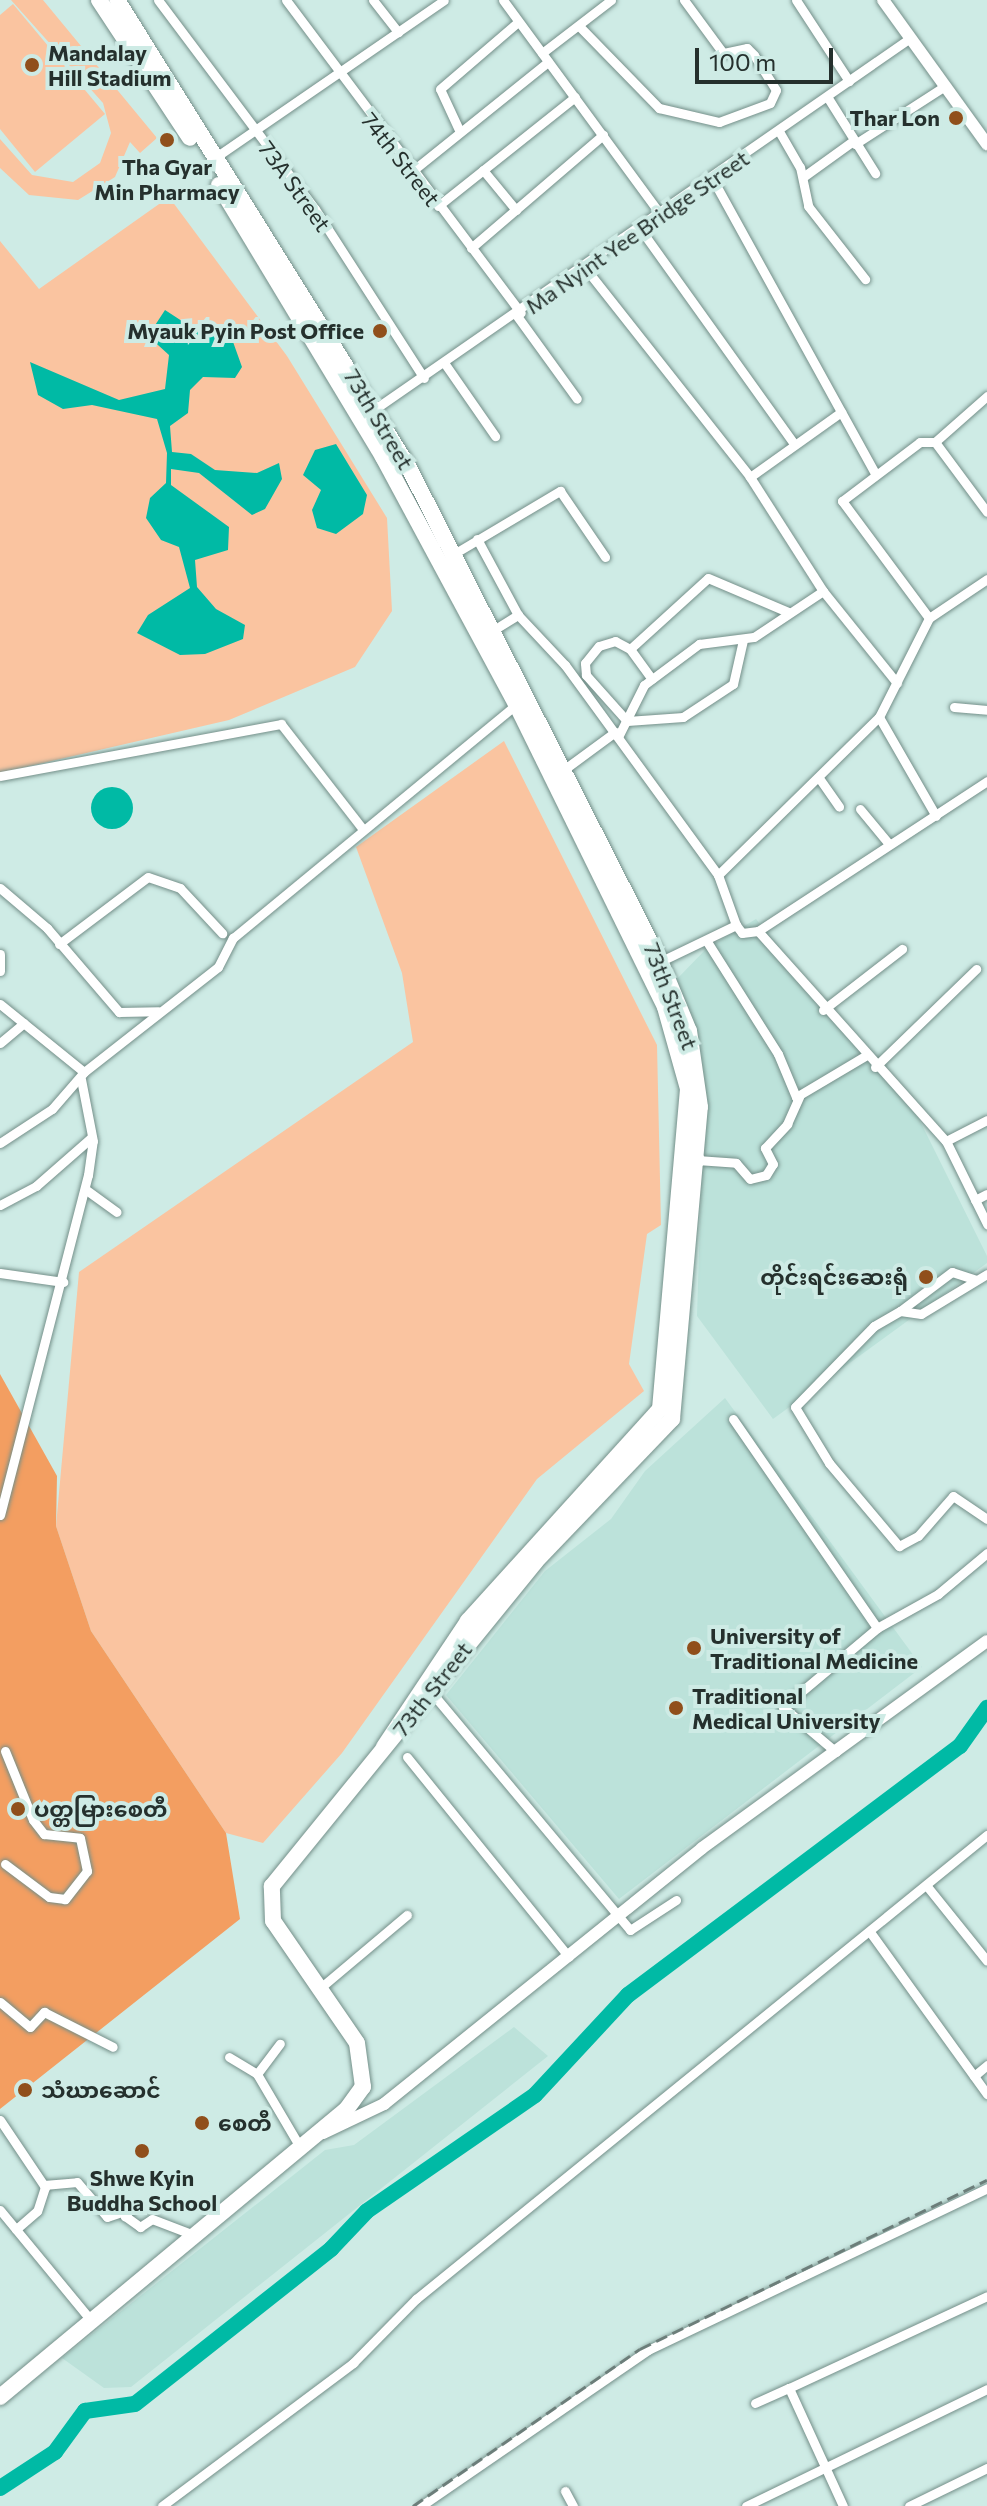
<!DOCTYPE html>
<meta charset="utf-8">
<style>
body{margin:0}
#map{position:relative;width:987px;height:2506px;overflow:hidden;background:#ceebe5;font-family:Commissioner,"Noto Sans Myanmar",sans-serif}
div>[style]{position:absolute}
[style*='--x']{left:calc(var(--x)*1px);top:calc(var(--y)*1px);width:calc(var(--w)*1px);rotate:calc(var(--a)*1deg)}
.built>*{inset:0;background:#bce2da}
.green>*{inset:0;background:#fac4a0}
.forest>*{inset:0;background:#f39e61}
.water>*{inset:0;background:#00baa5}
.round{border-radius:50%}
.river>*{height:16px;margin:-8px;padding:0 8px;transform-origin:8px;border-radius:8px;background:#00baa5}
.roads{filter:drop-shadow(0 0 2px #748f89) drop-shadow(0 0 2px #748f89)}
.minor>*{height:9px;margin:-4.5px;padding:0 4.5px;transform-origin:4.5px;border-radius:4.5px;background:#fff}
.tertiary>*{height:12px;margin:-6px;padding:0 6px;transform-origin:6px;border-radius:6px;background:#fff}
.primary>*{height:16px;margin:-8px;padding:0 8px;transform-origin:8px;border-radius:8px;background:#fff}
.trunk>*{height:16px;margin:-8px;padding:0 8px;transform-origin:8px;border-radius:8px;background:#fff}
.rail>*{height:3px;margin-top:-1.5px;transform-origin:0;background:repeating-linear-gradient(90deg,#6c7e7a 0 12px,transparent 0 18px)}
.dots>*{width:22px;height:22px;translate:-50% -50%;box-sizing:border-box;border:4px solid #ceebe5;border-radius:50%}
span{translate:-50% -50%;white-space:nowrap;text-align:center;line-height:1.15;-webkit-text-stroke:8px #ceebe5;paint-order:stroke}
.poi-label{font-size:22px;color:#25302d;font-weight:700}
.left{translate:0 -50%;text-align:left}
.right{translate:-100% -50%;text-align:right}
.street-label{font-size:22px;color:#25302d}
.scale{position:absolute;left:695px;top:48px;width:138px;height:36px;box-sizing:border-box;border:4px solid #25302d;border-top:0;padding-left:10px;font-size:24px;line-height:28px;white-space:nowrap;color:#25302d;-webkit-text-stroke:6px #ceebe5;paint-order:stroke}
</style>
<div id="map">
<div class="built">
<i style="clip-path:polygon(756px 919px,918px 1117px,987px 1256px,987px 1263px,773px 1419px,697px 1316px,704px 1092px,677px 979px,707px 948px)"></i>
<i style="clip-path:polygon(725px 1398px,922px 1667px,619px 1899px,446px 1695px,545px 1571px,611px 1519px,645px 1471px)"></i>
<i style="clip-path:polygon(514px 2027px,548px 2056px,131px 2387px,104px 2388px,62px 2358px,325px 2150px,354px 2145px)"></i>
</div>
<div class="green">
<i style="clip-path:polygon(11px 0,43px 0,157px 138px,140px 153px,130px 142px,115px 177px,78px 200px,29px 195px,0 168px,0 139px,32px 175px,73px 182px,100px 163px,111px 133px,103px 103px)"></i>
<i style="clip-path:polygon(13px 4px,105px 114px,35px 172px,0 129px,0 15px)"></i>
<i style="clip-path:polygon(169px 197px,287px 356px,387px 518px,392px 611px,355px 667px,229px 720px,0 773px,0 241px,39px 289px)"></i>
<i style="clip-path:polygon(504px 741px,657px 1045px,661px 1225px,647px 1234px,629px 1364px,644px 1391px,537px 1479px,342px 1753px,263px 1843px,226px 1833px,91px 1631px,56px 1526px,79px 1272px,413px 1042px,402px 973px,356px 847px)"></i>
</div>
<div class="forest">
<i style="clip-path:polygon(0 1374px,57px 1476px,56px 1526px,91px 1631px,226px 1833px,240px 1919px,0 2109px)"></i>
</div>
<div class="water">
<i style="clip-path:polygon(165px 310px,188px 325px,227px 325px,242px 367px,235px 378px,203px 377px,190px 390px,188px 413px,170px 426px,172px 452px,191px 454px,215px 470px,257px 473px,279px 463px,282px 479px,265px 509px,252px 515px,199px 473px,171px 469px,171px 485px,229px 527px,228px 550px,195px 560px,197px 587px,216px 609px,245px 625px,243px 639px,205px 654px,180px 655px,137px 633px,148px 615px,190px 588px,179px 547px,161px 540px,146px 518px,150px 498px,166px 483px,167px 453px,157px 419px,92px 405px,63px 409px,38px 395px,30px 362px,119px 400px,165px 389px,169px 355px,148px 336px)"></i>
<i style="clip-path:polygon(336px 444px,367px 495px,363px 514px,336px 534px,317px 528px,312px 510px,321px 490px,303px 475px,315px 450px)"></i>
<i class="round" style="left:91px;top:787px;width:42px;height:42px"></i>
</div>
<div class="river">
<i style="--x:0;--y:2488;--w:66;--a:-33.2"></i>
<i style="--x:55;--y:2452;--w:51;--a:-53.8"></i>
<i style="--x:85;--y:2411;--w:50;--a:-8"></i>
<i style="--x:135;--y:2404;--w:250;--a:-38.3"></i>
<i style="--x:331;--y:2249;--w:52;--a:-46.5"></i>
<i style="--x:367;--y:2211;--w:204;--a:-34.6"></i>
<i style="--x:535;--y:2095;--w:137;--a:-47.1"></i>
<i style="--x:628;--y:1995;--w:415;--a:-36.9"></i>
<i style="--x:960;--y:1746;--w:47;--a:-54.6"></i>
</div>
<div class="roads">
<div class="minor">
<i style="--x:158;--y:0;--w:261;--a:53.1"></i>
<i style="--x:315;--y:209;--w:201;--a:57.2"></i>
<i style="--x:286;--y:0;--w:391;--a:53.1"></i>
<i style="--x:373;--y:0;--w:41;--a:52"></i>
<i style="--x:503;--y:0;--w:265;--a:53.7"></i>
<i style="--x:796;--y:0;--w:97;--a:56.8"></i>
<i style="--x:579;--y:26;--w:115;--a:45.7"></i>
<i style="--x:659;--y:108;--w:62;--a:13.1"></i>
<i style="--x:719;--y:122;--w:54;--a:-20.4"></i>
<i style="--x:770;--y:103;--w:14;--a:-65"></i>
<i style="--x:776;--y:90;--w:41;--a:-122.2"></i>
<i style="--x:754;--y:55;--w:10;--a:-135"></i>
<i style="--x:747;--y:48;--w:25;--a:168"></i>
<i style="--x:723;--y:53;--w:66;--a:-126.3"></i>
<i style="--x:542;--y:53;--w:87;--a:-37.5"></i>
<i style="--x:828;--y:98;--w:89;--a:57.9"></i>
<i style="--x:460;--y:132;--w:47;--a:-114.9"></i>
<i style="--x:440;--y:89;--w:103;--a:-40.7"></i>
<i style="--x:780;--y:133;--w:39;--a:60"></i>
<i style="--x:800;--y:167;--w:40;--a:78"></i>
<i style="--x:808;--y:206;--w:93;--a:52"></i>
<i style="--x:855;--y:144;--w:107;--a:-32.8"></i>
<i style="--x:213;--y:159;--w:280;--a:-34.5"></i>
<i style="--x:483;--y:170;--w:52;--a:50.5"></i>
<i style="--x:411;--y:172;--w:176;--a:-38.8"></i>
<i style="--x:803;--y:177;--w:62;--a:-35.8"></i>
<i style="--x:712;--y:178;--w:337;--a:61.1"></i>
<i style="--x:438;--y:206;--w:175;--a:-38.5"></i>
<i style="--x:641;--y:230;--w:263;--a:54.4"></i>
<i style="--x:471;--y:248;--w:174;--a:-40.6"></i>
<i style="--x:586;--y:269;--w:265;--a:51.7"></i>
<i style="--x:750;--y:477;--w:135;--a:57.4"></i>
<i style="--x:823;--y:591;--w:118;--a:51.2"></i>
<i style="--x:517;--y:316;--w:102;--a:54.1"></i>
<i style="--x:445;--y:364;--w:88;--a:55.2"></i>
<i style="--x:987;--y:396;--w:69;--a:138.5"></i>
<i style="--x:935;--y:442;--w:87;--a:53.4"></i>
<i style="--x:372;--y:411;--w:655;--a:-34.73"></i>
<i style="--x:750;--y:477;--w:112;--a:-35.5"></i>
<i style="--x:477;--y:539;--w:86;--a:61.7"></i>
<i style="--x:518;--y:615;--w:69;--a:46.8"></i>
<i style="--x:565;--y:665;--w:260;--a:53.9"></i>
<i style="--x:452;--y:555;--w:126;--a:-30.7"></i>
<i style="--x:560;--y:491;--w:80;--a:55.7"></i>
<i style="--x:929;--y:618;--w:146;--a:-126.6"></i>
<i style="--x:842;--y:501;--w:98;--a:-37.1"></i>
<i style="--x:920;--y:442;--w:15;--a:0"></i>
<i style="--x:492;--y:631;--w:31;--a:-32"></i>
<i style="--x:743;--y:640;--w:45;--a:102.8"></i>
<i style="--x:733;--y:684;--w:60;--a:146.6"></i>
<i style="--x:683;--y:717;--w:56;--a:175.9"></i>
<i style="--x:627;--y:721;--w:62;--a:-131.7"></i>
<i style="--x:586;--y:675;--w:12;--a:-95"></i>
<i style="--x:585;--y:663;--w:22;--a:-51"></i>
<i style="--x:599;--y:646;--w:17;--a:-17"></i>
<i style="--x:615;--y:641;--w:17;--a:28"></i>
<i style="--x:630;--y:649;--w:105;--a:-42.3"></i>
<i style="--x:708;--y:578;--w:87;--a:23"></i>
<i style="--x:630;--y:649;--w:37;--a:54"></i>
<i style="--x:954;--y:707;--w:33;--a:5"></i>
<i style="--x:879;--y:717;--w:114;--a:60.1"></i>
<i style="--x:618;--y:737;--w:58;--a:-63.4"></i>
<i style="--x:644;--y:685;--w:69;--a:-36.7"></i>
<i style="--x:699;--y:644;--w:55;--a:-7.3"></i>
<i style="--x:754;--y:637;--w:83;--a:-33.7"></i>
<i style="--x:562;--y:771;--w:66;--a:-36.3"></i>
<i style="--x:0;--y:776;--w:286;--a:-10.5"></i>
<i style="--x:281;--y:724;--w:132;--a:52.1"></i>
<i style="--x:819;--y:778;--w:35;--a:55"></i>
<i style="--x:860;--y:809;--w:45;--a:50.4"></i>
<i style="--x:0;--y:888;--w:62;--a:40.4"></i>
<i style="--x:47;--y:928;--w:111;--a:49.4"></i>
<i style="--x:119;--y:1012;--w:39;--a:-1"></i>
<i style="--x:736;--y:925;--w:53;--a:-109.8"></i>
<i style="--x:718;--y:875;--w:226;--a:-44.5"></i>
<i style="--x:879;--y:717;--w:111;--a:-63.2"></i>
<i style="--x:929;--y:618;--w:70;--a:-33.9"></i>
<i style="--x:758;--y:931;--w:274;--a:-33.2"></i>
<i style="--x:706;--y:940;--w:135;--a:57.7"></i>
<i style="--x:778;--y:1054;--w:47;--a:67.3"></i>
<i style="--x:796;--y:1097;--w:80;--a:-30.7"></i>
<i style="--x:59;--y:944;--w:111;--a:-37"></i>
<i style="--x:148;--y:877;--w:34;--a:19"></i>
<i style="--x:180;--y:888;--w:62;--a:47"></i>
<i style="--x:0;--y:954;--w:17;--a:90"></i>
<i style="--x:657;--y:963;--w:88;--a:-25.7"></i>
<i style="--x:736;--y:925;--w:10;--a:53"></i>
<i style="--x:742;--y:933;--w:16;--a:-7"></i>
<i style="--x:758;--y:931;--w:282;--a:48.2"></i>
<i style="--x:946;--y:1141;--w:93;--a:63.7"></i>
<i style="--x:0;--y:1004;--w:108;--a:39"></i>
<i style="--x:823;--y:1010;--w:100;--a:-37.7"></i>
<i style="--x:0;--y:1043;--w:31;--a:-40"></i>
<i style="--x:875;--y:1067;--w:141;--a:-44.1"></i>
<i style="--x:946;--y:1141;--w:46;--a:-27.1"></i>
<i style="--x:0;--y:1143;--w:62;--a:-33.2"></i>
<i style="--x:52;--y:1109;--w:49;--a:-49.1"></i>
<i style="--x:84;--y:1072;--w:170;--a:-38.1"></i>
<i style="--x:218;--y:967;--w:33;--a:-63"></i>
<i style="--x:233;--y:938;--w:371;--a:-39.5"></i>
<i style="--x:697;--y:1160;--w:39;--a:4"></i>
<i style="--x:736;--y:1163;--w:21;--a:49"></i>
<i style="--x:750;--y:1179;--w:16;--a:-14"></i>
<i style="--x:766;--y:1175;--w:13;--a:-58"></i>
<i style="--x:773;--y:1164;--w:18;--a:-117"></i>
<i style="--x:765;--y:1148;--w:33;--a:-47"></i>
<i style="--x:787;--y:1124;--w:30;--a:-66"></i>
<i style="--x:85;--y:1189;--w:39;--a:36"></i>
<i style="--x:975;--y:1200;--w:13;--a:-27"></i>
<i style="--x:0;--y:1205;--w:41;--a:-27.8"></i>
<i style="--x:36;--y:1186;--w:74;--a:-41.2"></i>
<i style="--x:0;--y:1273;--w:64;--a:8.1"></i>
<i style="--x:987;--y:1274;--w:77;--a:148.8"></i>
<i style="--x:921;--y:1314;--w:21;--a:-172"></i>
<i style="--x:900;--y:1311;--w:30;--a:150"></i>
<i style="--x:874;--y:1326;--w:113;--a:134.3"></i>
<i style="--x:795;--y:1407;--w:66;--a:58.7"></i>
<i style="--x:829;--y:1463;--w:109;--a:49.9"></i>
<i style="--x:899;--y:1546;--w:21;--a:-28"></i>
<i style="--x:918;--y:1536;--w:53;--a:-48.8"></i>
<i style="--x:953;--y:1496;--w:41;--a:34.1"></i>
<i style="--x:900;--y:1311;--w:65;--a:-36.9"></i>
<i style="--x:952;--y:1272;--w:25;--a:18"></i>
<i style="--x:733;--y:1419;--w:254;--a:55.4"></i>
<i style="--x:0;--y:1515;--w:351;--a:-75.5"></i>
<i style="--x:88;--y:1175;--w:34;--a:-82"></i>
<i style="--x:93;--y:1141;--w:63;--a:-101"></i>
<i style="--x:432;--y:1693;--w:309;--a:50.1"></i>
<i style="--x:630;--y:1930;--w:55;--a:-33.1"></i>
<i style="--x:5;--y:1751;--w:74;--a:67.9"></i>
<i style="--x:33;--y:1820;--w:18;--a:52"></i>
<i style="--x:44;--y:1834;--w:36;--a:6"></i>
<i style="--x:80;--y:1838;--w:34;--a:78"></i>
<i style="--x:87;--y:1871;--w:36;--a:128"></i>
<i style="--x:65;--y:1899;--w:16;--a:-173"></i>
<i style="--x:49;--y:1897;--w:55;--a:-143.1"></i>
<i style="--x:836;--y:1752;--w:70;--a:-139.7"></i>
<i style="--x:783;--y:1707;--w:123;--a:-40"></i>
<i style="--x:877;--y:1628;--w:70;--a:-29.1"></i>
<i style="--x:938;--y:1594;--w:64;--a:-39.9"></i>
<i style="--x:407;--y:1757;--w:257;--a:51"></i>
<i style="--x:926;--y:1885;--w:97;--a:51.2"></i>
<i style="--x:870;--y:1932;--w:200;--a:54.2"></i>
<i style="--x:319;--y:1989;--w:115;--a:-40.1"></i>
<i style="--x:0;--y:2002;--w:39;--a:40"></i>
<i style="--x:30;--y:2027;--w:21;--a:-47"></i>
<i style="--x:44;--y:2012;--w:77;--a:26.9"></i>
<i style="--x:229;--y:2057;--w:33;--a:31"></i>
<i style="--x:257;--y:2074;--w:85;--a:59.5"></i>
<i style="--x:257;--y:2074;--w:38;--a:-53"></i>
<i style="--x:974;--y:2076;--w:17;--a:-40"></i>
<i style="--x:0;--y:2120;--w:81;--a:56.1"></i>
<i style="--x:45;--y:2187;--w:25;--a:108"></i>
<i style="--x:37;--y:2211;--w:28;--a:139"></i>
<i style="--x:44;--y:2185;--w:33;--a:-5"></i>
<i style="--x:77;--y:2182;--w:46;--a:49.4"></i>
<i style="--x:107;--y:2217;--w:24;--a:-19"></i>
<i style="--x:130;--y:2209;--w:9;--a:126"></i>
<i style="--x:125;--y:2216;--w:19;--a:36"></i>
<i style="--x:140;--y:2227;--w:14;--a:-34"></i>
<i style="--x:152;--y:2219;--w:42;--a:21"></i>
<i style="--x:0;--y:2210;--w:146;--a:50.5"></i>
<i style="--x:755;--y:2403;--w:37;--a:-24"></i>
<i style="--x:565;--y:2491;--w:17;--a:62"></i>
<i style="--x:162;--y:2506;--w:239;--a:-36.8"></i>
<i style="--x:353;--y:2363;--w:90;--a:-45.5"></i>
<i style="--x:416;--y:2299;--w:736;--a:-39.1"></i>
<i style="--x:421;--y:2506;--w:275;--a:-34.5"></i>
<i style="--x:648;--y:2350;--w:376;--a:-25.5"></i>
<i style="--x:746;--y:2506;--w:268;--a:-25.9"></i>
<i style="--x:843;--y:2506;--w:130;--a:-114.6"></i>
<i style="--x:789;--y:2388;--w:218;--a:-24.9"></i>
<i style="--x:909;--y:2506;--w:87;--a:-26"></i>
</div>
<div class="tertiary">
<i style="--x:883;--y:0;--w:178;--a:54.2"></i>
<i style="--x:323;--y:2133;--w:68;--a:-25.4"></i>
<i style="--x:384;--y:2104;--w:408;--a:-38.8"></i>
<i style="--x:702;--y:1848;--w:352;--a:-36"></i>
</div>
<div class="primary">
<i style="--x:99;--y:0;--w:165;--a:56.6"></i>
<i style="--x:219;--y:185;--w:318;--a:58.9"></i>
<i style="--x:383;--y:457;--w:281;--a:61.7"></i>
<i style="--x:516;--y:704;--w:338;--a:63.8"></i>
<i style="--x:665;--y:1007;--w:85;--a:74.3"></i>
<i style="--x:688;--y:1089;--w:321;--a:95"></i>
<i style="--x:660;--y:1409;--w:286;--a:132.2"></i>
<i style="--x:468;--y:1621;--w:151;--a:123.7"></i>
<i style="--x:0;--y:2397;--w:450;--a:-39.7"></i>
<i style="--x:346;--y:2110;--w:29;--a:-54"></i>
<i style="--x:363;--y:2087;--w:44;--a:-97.8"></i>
<i style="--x:357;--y:2043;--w:148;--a:-124.5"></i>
<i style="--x:273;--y:1921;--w:35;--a:-92"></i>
<i style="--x:272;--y:1886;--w:417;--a:-50.9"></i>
<i style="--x:535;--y:1562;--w:198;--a:-46.2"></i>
<i style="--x:672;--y:1419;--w:313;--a:-84.9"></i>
<i style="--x:700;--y:1107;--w:77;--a:-98.2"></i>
<i style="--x:689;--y:1031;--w:76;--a:-112.5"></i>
<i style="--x:660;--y:961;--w:555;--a:-116.98"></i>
<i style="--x:408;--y:466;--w:549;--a:-121.98"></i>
</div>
<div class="trunk">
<i style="--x:684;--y:1159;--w:13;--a:4"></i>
</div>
</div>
<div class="rail">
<i style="--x:413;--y:2506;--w:276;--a:-34.7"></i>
<i style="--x:640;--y:2349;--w:386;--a:-26"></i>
</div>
<div class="dots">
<i style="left:32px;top:65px;background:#904f1b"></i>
<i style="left:956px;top:118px;background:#904f1b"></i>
<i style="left:167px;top:140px;background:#904f1b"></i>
<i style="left:380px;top:331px;background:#904f1b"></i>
<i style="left:926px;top:1277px;background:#904f1b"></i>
<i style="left:694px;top:1648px;background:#904f1b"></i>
<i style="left:676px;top:1708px;background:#904f1b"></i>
<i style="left:18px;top:1809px;background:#904f1b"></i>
<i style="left:25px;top:2090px;background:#904f1b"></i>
<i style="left:202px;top:2123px;background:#904f1b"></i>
<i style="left:142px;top:2151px;background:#904f1b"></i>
</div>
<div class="poi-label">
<span class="left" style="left:48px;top:65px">Mandalay<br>Hill Stadium</span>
<span class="right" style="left:940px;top:118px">Thar Lon</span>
<span style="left:167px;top:179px">Tha Gyar<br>Min Pharmacy</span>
<span class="right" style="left:364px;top:331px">Myauk Pyin Post Office</span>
<span class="right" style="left:908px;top:1277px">တိုင်းရင်းဆေးရုံ</span>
<span class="left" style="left:710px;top:1648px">University of<br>Traditional Medicine</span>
<span class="left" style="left:692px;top:1708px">Traditional<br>Medical University</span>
<span class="left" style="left:34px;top:1809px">ပတ္တမြားစေတီ</span>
<span class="left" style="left:41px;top:2090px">သံဃာဆောင်</span>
<span class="left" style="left:218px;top:2123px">စေတီ</span>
<span style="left:142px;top:2190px">Shwe Kyin<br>Buddha School</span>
</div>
<div class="street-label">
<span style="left:401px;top:159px;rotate:52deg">74th Street</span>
<span style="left:295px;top:186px;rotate:54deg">73A Street</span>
<span style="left:637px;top:232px;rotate:-35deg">Ma Nyint Yee Bridge Street</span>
<span style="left:379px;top:419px;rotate:59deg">73th Street</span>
<span style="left:671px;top:996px;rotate:69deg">73th Street</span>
<span style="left:432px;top:1689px;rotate:-52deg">73th Street</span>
</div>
<div class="scale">100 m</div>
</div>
